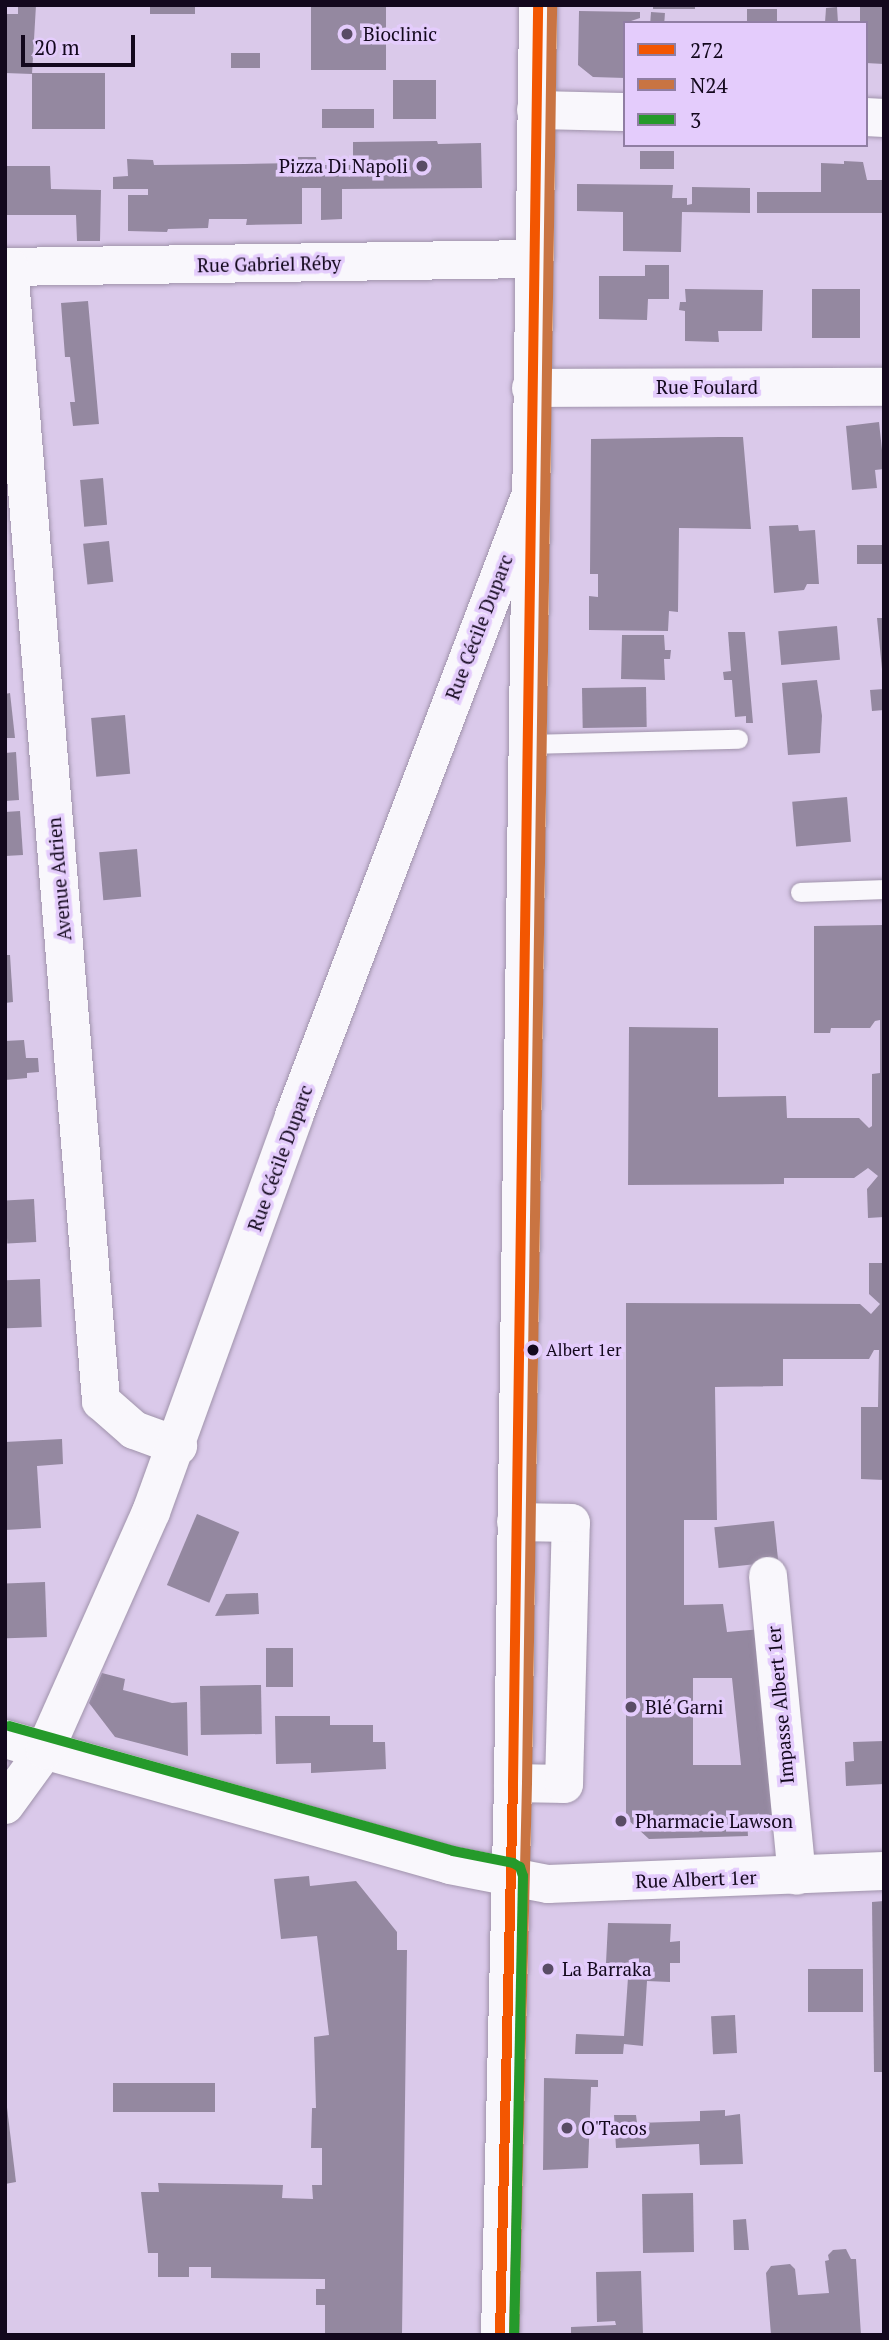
<!DOCTYPE html>
<meta charset="utf-8">
<style>
body{margin:0}
#map{position:relative;width:889px;height:2340px;overflow:hidden;background:#dac9ea;font-family:"PT Serif",serif}
div>[style]{position:absolute}
[style*='--x']{left:calc(var(--x)*1px);top:calc(var(--y)*1px);width:calc(var(--w)*1px);rotate:calc(var(--a)*1deg)}
.building>*{inset:0;background:#9488a0;transform-origin:0 0}
.roads{filter:drop-shadow(0 0 2px #a093ab) drop-shadow(0 0 2px #a093ab)}
.lane>*{height:19px;margin:-9.5px;padding:0 9.5px;transform-origin:9.5px;border-radius:9.5px;background:#f9f7fc}
.street>*{height:38px;margin:-19px;padding:0 19px;transform-origin:19px;border-radius:19px;background:#f9f7fc}
.primary>*{height:38px;margin:-19px;padding:0 19px;transform-origin:19px;border-radius:19px;background:#f9f7fc}
.bus-1>*{height:10px;margin:-5px;padding:0 5px;transform-origin:5px;border-radius:5px;background:#f35601}
.bus-2>*{height:10px;margin:-5px;padding:0 5px;transform-origin:5px;border-radius:5px;background:#c97442}
.bus-3>*{height:10px;margin:-5px;padding:0 5px;transform-origin:5px;border-radius:5px;background:#259a2b}
.dots>*{width:19px;height:19px;translate:-50% -50%;box-sizing:border-box;border:4px solid #e4ccfc;border-radius:50%}
span{translate:-50% -50%;white-space:nowrap;text-align:center;line-height:1.15;-webkit-text-stroke:7px #e4ccfc;paint-order:stroke}
.bus-label{font-size:17px;color:#13081d}
.left{translate:0 -50%;text-align:left}
.poi-label{font-size:19px;color:#13081d}
.right{translate:-100% -50%;text-align:right}
.street-label{font-size:19px;color:#13081d}
.frame{position:absolute;inset:0;border:7px solid #13081d;pointer-events:none}
.legend{position:absolute;left:623px;top:21px;width:245px;height:126px;box-sizing:border-box;background:#e4ccfc;border:2px solid #907ea3;margin:0;padding:9px 12px;list-style:none;font-size:21px;color:#13081d}
.legend li{display:flex;align-items:center;gap:14px;height:35px}
.legend b{width:35px;border:2px solid #907ea3}
.scale{position:absolute;left:21px;top:35px;width:114px;height:32px;box-sizing:border-box;border:4px solid #13081d;border-top:0;padding-left:9px;font-size:21px;line-height:24px;white-space:nowrap;color:#13081d;-webkit-text-stroke:5px #e4ccfc;paint-order:stroke}
</style>
<div id="map">
<div class="building">
<i style="clip-path:polygon(18px 5px,36px 5px,32px 74px,5px 73px,5px 14px,18px 14px)"></i>
<i style="left:150px;top:5px;width:45px;height:9px"></i>
<i style="left:311px;top:5px;width:75px;height:65px"></i>
<i style="left:653px;top:5px;width:42px;height:4px"></i>
<i style="clip-path:polygon(883px 6px,884px 64px,866px 63px,866px 23px,860px 23px,860px 7px)"></i>
<i style="clip-path:polygon(837px 7px,838px 23px,825px 23px,826px 8px)"></i>
<i style="left:747px;top:9px;width:30px;height:14px"></i>
<i style="clip-path:polygon(579px 11px,640px 12px,640px 18px,625px 23px,625px 78px,593px 77px,578px 65px)"></i>
<i style="left:651px;top:12px;width:14px;height:11px;rotate:4deg"></i>
<i style="left:231px;top:53px;width:29px;height:15px"></i>
<i style="left:105px;top:73px;width:56px;height:73px;rotate:90deg"></i>
<i style="left:393px;top:80px;width:43px;height:39px"></i>
<i style="left:322px;top:109px;width:52px;height:19px"></i>
<i style="clip-path:polygon(437px 141px,438px 144px,481px 143px,482px 188px,342px 189px,342px 219px,321px 220px,321px 188px,302px 188px,302px 224px,246px 225px,247px 219px,209px 219px,208px 228px,168px 229px,167px 232px,128px 231px,128px 195px,148px 195px,148px 189px,113px 189px,113px 177px,128px 176px,127px 159px,153px 160px,154px 165px,245px 164px,298px 163px,298px 157px,316px 157px,317px 165px,353px 165px,353px 142px)"></i>
<i style="left:640px;top:151px;width:34px;height:18px"></i>
<i style="clip-path:polygon(844px 161px,863px 162px,867px 180px,884px 180px,884px 213px,757px 213px,757px 192px,821px 192px,821px 163px,844px 164px)"></i>
<i style="clip-path:polygon(5px 166px,50px 166px,51px 189px,101px 190px,100px 241px,77px 241px,76px 215px,5px 215px)"></i>
<i style="clip-path:polygon(577px 184px,673px 185px,672px 198px,687px 198px,687px 205px,692px 204px,692px 187px,750px 188px,750px 213px,682px 212px,681px 252px,623px 251px,623px 212px,577px 211px)"></i>
<i style="clip-path:polygon(645px 265px,669px 265px,669px 299px,648px 299px,647px 320px,599px 319px,599px 276px,645px 276px)"></i>
<i style="clip-path:polygon(685px 289px,763px 290px,762px 331px,718px 331px,719px 342px,685px 341px,685px 311px,679px 310px,680px 302px,686px 302px)"></i>
<i style="left:860px;top:289px;width:49px;height:48px;rotate:90deg"></i>
<i style="clip-path:polygon(88px 301px,99px 424px,73px 426px,70px 402px,75px 402px,70px 357px,65px 357px,61px 303px)"></i>
<i style="clip-path:polygon(879px 422px,884px 469px,875px 470px,877px 488px,852px 490px,846px 426px)"></i>
<i style="clip-path:polygon(719px 437px,743px 437px,751px 529px,679px 528px,678px 612px,669px 611px,668px 631px,589px 630px,589px 596px,598px 597px,598px 574px,590px 574px,591px 439px)"></i>
<i style="left:103px;top:478px;width:47px;height:23px;rotate:85deg"></i>
<i style="clip-path:polygon(798px 525px,799px 531px,815px 530px,819px 584px,807px 584px,804px 590px,774px 593px,769px 526px)"></i>
<i style="left:109px;top:541px;width:41px;height:26px;rotate:84deg"></i>
<i style="left:884px;top:545px;width:19px;height:27px;rotate:90deg"></i>
<i style="clip-path:polygon(877px 618px,884px 618px,884px 669px,882px 669px)"></i>
<i style="left:837px;top:626px;width:34px;height:59px;rotate:85deg"></i>
<i style="clip-path:polygon(728px 632px,745px 632px,753px 723px,746px 723px,746px 716px,735px 717px,732px 680px,724px 680px,723px 672px,731px 671px)"></i>
<i style="clip-path:polygon(622px 635px,664px 635px,665px 650px,671px 650px,670px 659px,664px 659px,665px 680px,621px 679px)"></i>
<i style="clip-path:polygon(817px 680px,822px 716px,820px 753px,788px 755px,782px 683px)"></i>
<i style="left:646px;top:687px;width:40px;height:64px;rotate:89deg"></i>
<i style="clip-path:polygon(884px 689px,884px 710px,872px 711px,870px 690px)"></i>
<i style="clip-path:polygon(10px 693px,15px 738px,5px 738px,5px 694px)"></i>
<i style="left:125px;top:715px;width:59px;height:34px;rotate:85deg"></i>
<i style="clip-path:polygon(16px 752px,19px 800px,5px 801px,5px 753px)"></i>
<i style="left:847px;top:797px;width:45px;height:55px;rotate:85deg"></i>
<i style="clip-path:polygon(20px 811px,23px 855px,5px 856px,5px 812px)"></i>
<i style="left:137px;top:849px;width:48px;height:38px;rotate:85deg"></i>
<i style="clip-path:polygon(884px 925px,884px 1217px,868px 1218px,867px 1189px,878px 1176px,868px 1168px,854px 1178px,784px 1178px,784px 1184px,628px 1185px,629px 1027px,718px 1028px,718px 1097px,786px 1096px,787px 1118px,859px 1118px,869px 1128px,872px 1126px,872px 1074px,880px 1073px,880px 1020px,875px 1021px,870px 1028px,831px 1028px,830px 1033px,814px 1033px,814px 926px)"></i>
<i style="clip-path:polygon(5px 955px,10px 955px,13px 1002px,5px 1003px)"></i>
<i style="clip-path:polygon(24px 1040px,26px 1058px,38px 1058px,39px 1072px,27px 1073px,27px 1078px,5px 1080px,5px 1041px)"></i>
<i style="left:34px;top:1199px;width:43px;height:29px;rotate:87deg"></i>
<i style="clip-path:polygon(evenodd,869px 1263px,884px 1263px,884px 1480px,861px 1479px,861px 1407px,878px 1407px,879px 1350px,874px 1350px,869px 1359px,783px 1359px,783px 1386px,715px 1387px,717px 1520px,684px 1520px,684px 1605px,723px 1604px,727px 1632px,762px 1629px,780px 1815px,747px 1820px,748px 1836px,649px 1839px,626px 1818px,626px 1303px,860px 1304px,871px 1314px,880px 1304px,869px 1294px,869px 1263px,693px 1678px,732px 1678px,741px 1765px,693px 1765px,693px 1678px)"></i>
<i style="left:40px;top:1279px;width:48px;height:35px;rotate:88deg"></i>
<i style="clip-path:polygon(62px 1439px,63px 1464px,37px 1466px,41px 1528px,5px 1530px,5px 1442px)"></i>
<i style="left:197px;top:1514px;width:46px;height:77px;rotate:23deg"></i>
<i style="left:774px;top:1521px;width:41px;height:60px;rotate:84deg"></i>
<i style="left:45px;top:1582px;width:55px;height:40px;rotate:88deg"></i>
<i style="clip-path:polygon(258px 1593px,259px 1614px,215px 1616px,226px 1594px)"></i>
<i style="left:293px;top:1648px;width:39px;height:27px;rotate:90deg"></i>
<i style="clip-path:polygon(102px 1673px,125px 1679px,123px 1690px,172px 1703px,187px 1702px,188px 1756px,115px 1737px,89px 1703px)"></i>
<i style="left:261px;top:1685px;width:49px;height:61px;rotate:89deg"></i>
<i style="clip-path:polygon(275px 1716px,330px 1716px,330px 1725px,373px 1725px,373px 1742px,385px 1742px,386px 1769px,311px 1773px,311px 1763px,276px 1764px)"></i>
<i style="clip-path:polygon(884px 1741px,884px 1784px,846px 1786px,845px 1762px,854px 1761px,853px 1742px)"></i>
<i style="clip-path:polygon(309px 1876px,310px 1886px,356px 1881px,397px 1932px,397px 1950px,407px 1950px,402px 2335px,325px 2335px,325px 2305px,316px 2305px,316px 2289px,325px 2289px,325px 2279px,211px 2278px,211px 2267px,189px 2267px,189px 2277px,158px 2277px,158px 2253px,148px 2253px,141px 2192px,159px 2192px,158px 2183px,283px 2185px,282px 2198px,313px 2199px,312px 2185px,322px 2185px,322px 2148px,311px 2148px,312px 2108px,316px 2108px,314px 2037px,329px 2035px,317px 1936px,281px 1939px,274px 1879px)"></i>
<i style="clip-path:polygon(884px 1901px,884px 2072px,874px 2072px,872px 1902px)"></i>
<i style="clip-path:polygon(608px 1923px,671px 1924px,670px 1942px,680px 1941px,680px 1963px,670px 1963px,670px 1982px,647px 1981px,643px 2046px,624px 2044px,623px 2054px,575px 2054px,576px 2034px,624px 2036px,629px 1963px,606px 1963px)"></i>
<i style="left:863px;top:1969px;width:43px;height:55px;rotate:90deg"></i>
<i style="left:735px;top:2015px;width:38px;height:24px;rotate:87deg"></i>
<i style="clip-path:polygon(544px 2078px,598px 2080px,598px 2087px,591px 2087px,588px 2168px,543px 2170px)"></i>
<i style="left:215px;top:2083px;width:29px;height:102px;rotate:90deg"></i>
<i style="clip-path:polygon(5px 2091px,16px 2182px,5px 2184px)"></i>
<i style="clip-path:polygon(725px 2110px,725px 2116px,740px 2114px,743px 2164px,700px 2165px,699px 2144px,616px 2148px,614px 2115px,636px 2115px,637px 2123px,700px 2121px,700px 2111px)"></i>
<i style="left:693px;top:2193px;width:59px;height:51px;rotate:89deg"></i>
<i style="clip-path:polygon(746px 2219px,749px 2250px,734px 2250px,733px 2220px)"></i>
<i style="clip-path:polygon(846px 2249px,851px 2259px,856px 2259px,861px 2335px,771px 2335px,766px 2273px,771px 2266px,790px 2264px,795px 2269px,798px 2295px,829px 2293px,825px 2261px,829px 2260px,828px 2255px,833px 2250px)"></i>
<i style="clip-path:polygon(641px 2271px,643px 2335px,571px 2335px,571px 2327px,616px 2325px,615px 2321px,597px 2322px,596px 2272px)"></i>
</div>
<div class="roads">
<div class="lane">
<i style="--x:527;--y:744;--w:211;--a:-1.4"></i>
<i style="--x:800;--y:892;--w:84;--a:-2"></i>
</div>
<div class="street">
<i style="--x:536;--y:110;--w:89;--a:1.3"></i>
<i style="--x:866;--y:117;--w:18;--a:3"></i>
<i style="--x:5;--y:267;--w:528;--a:-0.87"></i>
<i style="--x:9;--y:267;--w:1138;--a:85.36"></i>
<i style="--x:101;--y:1401;--w:44;--a:41.3"></i>
<i style="--x:134;--y:1430;--w:47;--a:20"></i>
<i style="--x:531;--y:388;--w:353;--a:-0.2"></i>
<i style="--x:768;--y:1576;--w:301;--a:84.5"></i>
<i style="--x:5;--y:1739;--w:462;--a:15.8"></i>
<i style="--x:450;--y:1865;--w:100;--a:11"></i>
<i style="--x:548;--y:1884;--w:336;--a:-2.2"></i>
<i style="--x:513;--y:1783;--w:51;--a:1.1"></i>
<i style="--x:564;--y:1784;--w:261;--a:-88.5"></i>
<i style="--x:571;--y:1523;--w:55;--a:-179"></i>
<i style="--x:5;--y:1805;--w:68;--a:-54"></i>
<i style="--x:45;--y:1750;--w:261;--a:-66"></i>
<i style="--x:151;--y:1512;--w:421;--a:-70.1"></i>
<i style="--x:294;--y:1116;--w:660;--a:-69.15"></i>
</div>
<div class="primary">
<i style="--x:500;--y:2335;--w:552;--a:-88.65"></i>
<i style="--x:513;--y:1783;--w:1778;--a:-89.19"></i>
</div>
</div>
<div class="bus-1">
<i style="--x:500;--y:2335;--w:552;--a:-88.65"></i>
<i style="--x:513;--y:1783;--w:1778;--a:-89.19"></i>
</div>
<div class="bus-2">
<i style="--x:514;--y:2335;--w:552;--a:-88.65"></i>
<i style="--x:527;--y:1783;--w:1778;--a:-89.19"></i>
</div>
<div class="bus-3">
<i style="--x:9;--y:1726;--w:461;--a:15.7"></i>
<i style="--x:453;--y:1851;--w:61;--a:11.3"></i>
<i style="--x:513;--y:1863;--w:8;--a:30"></i>
<i style="--x:520;--y:1867;--w:9;--a:72"></i>
<i style="--x:523;--y:1876;--w:459;--a:91.1"></i>
</div>
<div class="dots">
<i style="left:347px;top:34px;background:#594c65"></i>
<i style="left:422px;top:166px;background:#594c65"></i>
<i style="left:533px;top:1350px;background:#13081d"></i>
<i style="left:631px;top:1707px;background:#594c65"></i>
<i style="left:621px;top:1821px;background:#594c65"></i>
<i style="left:548px;top:1969px;background:#594c65"></i>
<i style="left:567px;top:2128px;background:#594c65"></i>
</div>
<div class="bus-label">
<span class="left" style="left:546px;top:1350px">Albert 1er</span>
</div>
<div class="poi-label">
<span class="left" style="left:363px;top:34px">Bioclinic</span>
<span class="right" style="left:408px;top:166px">Pizza Di Napoli</span>
<span class="left" style="left:645px;top:1707px">Blé Garni</span>
<span class="left" style="left:635px;top:1821px">Pharmacie Lawson</span>
<span class="left" style="left:562px;top:1969px">La Barraka</span>
<span class="left" style="left:581px;top:2128px">O'Tacos</span>
</div>
<div class="street-label">
<span style="left:269px;top:264px;rotate:-1deg">Rue Gabriel Réby</span>
<span style="left:707px;top:387px">Rue Foulard</span>
<span style="left:479px;top:627px;rotate:-69deg">Rue Cécile Duparc</span>
<span style="left:59px;top:879px;rotate:-95deg">Avenue Adrien</span>
<span style="left:280px;top:1158px;rotate:-70deg">Rue Cécile Duparc</span>
<span style="left:780px;top:1705px;rotate:-95deg">Impasse Albert 1er</span>
<span style="left:696px;top:1879px;rotate:-2deg">Rue Albert 1er</span>
</div>
<div class="frame"></div>
<ul class="legend">
<li><b style="height:9px;background:#f35601"></b>272</li>
<li><b style="height:9px;background:#c97442"></b>N24</li>
<li><b style="height:9px;background:#259a2b"></b>3</li>
</ul>
<div class="scale">20 m</div>
</div>
